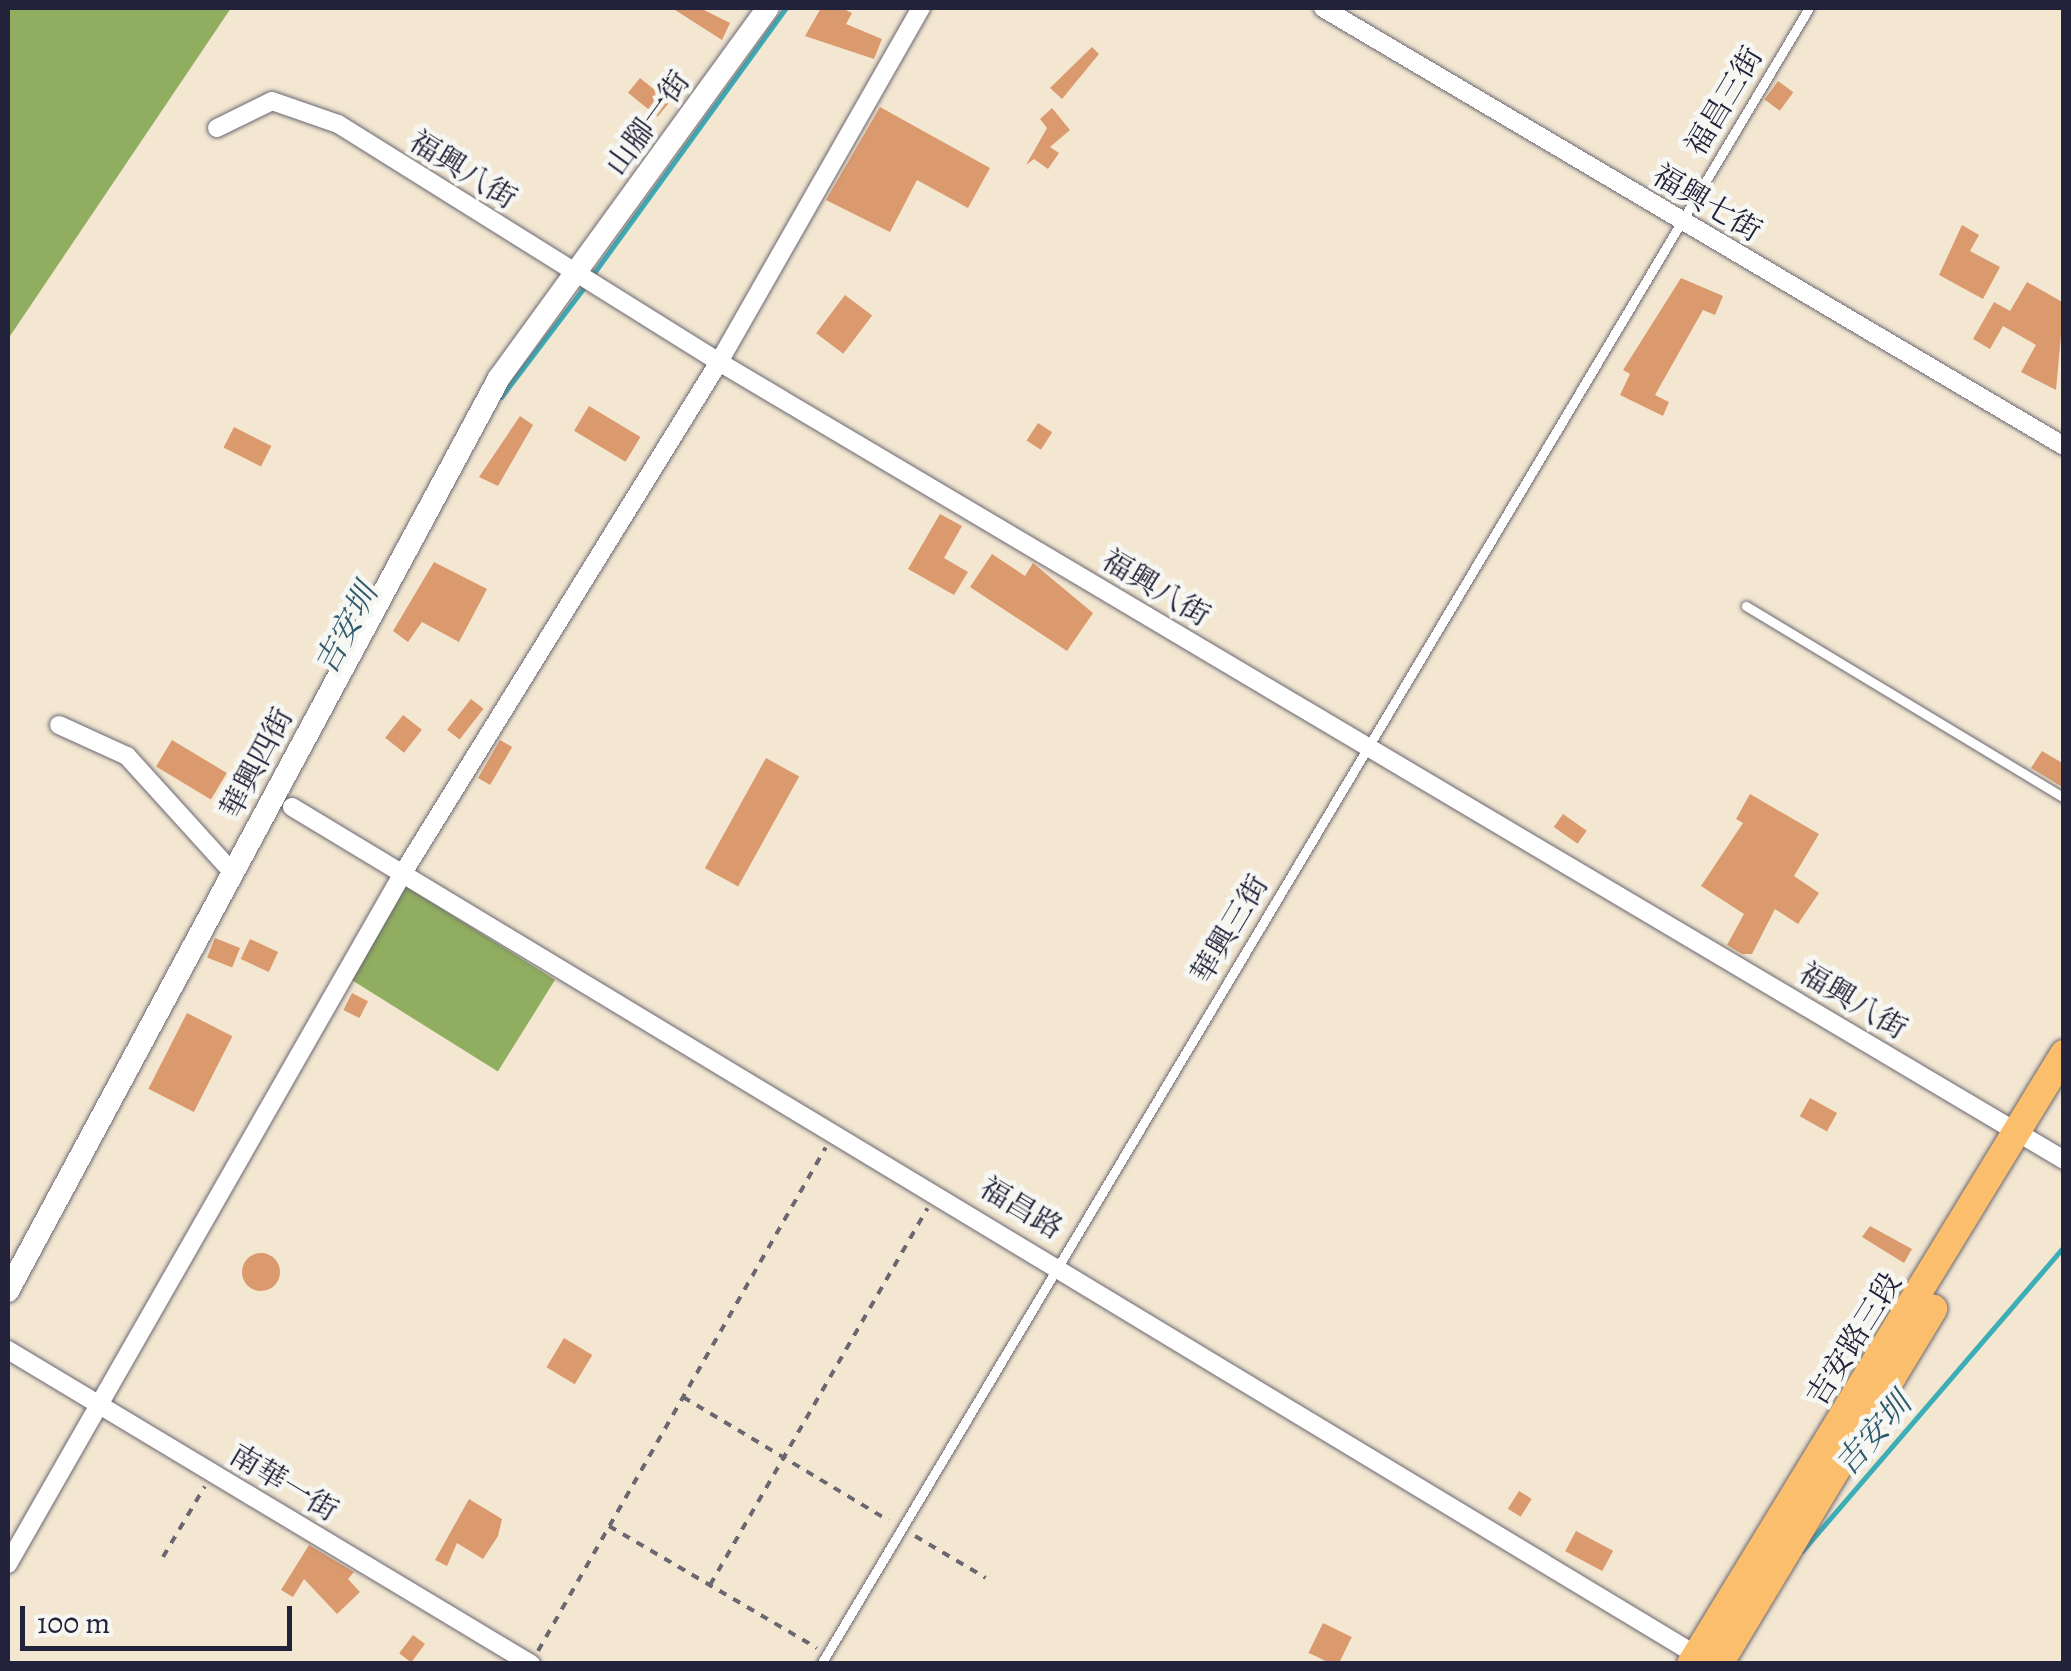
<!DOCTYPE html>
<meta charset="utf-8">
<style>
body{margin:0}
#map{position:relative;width:2071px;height:1671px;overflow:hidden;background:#f3e7d2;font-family:Alegreya,"Noto Serif TC",serif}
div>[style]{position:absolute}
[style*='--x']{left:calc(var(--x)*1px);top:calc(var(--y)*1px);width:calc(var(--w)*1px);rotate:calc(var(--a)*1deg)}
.forest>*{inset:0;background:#90ad60;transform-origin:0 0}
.stream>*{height:5px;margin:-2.5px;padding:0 2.5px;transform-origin:2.5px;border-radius:2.5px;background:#3dadb8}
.building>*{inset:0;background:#db9a6e;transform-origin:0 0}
.round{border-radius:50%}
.path>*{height:4px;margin-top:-2px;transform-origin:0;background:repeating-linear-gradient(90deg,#6b6770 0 8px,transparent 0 16px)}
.roads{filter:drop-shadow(0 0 2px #6b6770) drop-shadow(0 0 2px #6b6770)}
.service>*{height:9px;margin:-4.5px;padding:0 4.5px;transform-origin:4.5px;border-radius:4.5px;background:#fff}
.minor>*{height:18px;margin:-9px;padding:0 9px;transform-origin:9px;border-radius:9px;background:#fff}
.tertiary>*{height:22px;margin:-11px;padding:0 11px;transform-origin:11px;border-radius:11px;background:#fff}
.primary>*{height:28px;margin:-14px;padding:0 14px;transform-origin:14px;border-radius:14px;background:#fabe6d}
span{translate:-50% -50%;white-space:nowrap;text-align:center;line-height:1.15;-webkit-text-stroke:9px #f6f6f2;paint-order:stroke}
.street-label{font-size:30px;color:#22223b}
.water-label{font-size:32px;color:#2d5a6d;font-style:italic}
.frame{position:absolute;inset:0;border:10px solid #22223b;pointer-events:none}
.scale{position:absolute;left:20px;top:1606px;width:272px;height:45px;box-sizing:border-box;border:5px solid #22223b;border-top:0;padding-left:12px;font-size:30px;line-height:35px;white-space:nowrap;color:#22223b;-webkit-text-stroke:8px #f6f6f2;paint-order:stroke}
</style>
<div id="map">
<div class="forest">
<i style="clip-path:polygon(8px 8px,231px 8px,8px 339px)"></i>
<i style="left:405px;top:886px;width:177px;height:108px;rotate:32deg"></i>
</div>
<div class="stream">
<i style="--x:591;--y:277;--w:332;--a:-54.1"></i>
<i style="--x:501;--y:397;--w:139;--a:-52.9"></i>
<i style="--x:1802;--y:1551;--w:402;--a:-49.3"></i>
</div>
<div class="building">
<i style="clip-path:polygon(672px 8px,700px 8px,730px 23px,722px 40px)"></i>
<i style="clip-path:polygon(821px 8px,842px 8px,852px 13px,846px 24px,882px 39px,874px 59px,805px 36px)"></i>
<i style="clip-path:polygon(1092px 47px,1099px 54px,1062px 99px,1050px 88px)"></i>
<i style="left:640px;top:78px;width:38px;height:19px;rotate:39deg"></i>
<i style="left:1778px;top:81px;width:19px;height:23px;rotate:36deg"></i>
<i style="clip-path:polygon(880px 107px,990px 168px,968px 208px,917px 180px,890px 232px,826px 200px)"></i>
<i style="clip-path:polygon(1052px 108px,1070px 130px,1050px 147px,1059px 153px,1048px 169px,1034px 159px,1026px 165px,1047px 128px,1040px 119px)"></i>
<i style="clip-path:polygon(1962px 225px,1979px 235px,1970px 251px,2000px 267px,1983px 299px,1939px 275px)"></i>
<i style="clip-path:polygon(1681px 278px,1723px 296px,1715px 315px,1703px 310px,1655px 395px,1669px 402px,1663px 416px,1620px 395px,1630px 374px,1623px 370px)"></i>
<i style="clip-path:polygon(2027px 282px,2064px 303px,2056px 390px,2021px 372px,2036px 345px,2003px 326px,1990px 349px,1973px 339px,1994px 302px,2010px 311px)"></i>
<i style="left:845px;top:295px;width:34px;height:48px;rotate:37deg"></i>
<i style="left:589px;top:406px;width:60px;height:29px;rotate:31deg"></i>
<i style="clip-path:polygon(520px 416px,533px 425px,498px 486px,479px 477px)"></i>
<i style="left:1038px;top:423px;width:17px;height:21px;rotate:33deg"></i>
<i style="left:234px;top:427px;width:42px;height:23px;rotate:27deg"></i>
<i style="clip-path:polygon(940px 514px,962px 526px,944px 558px,968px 572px,954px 595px,908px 569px)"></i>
<i style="clip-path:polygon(992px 554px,1025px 576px,1033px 563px,1093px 613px,1067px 651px,970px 587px)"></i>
<i style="clip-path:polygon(434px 562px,487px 589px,459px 642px,422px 622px,408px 642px,393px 631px)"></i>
<i style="left:471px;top:699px;width:16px;height:39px;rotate:38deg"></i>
<i style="left:403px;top:715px;width:24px;height:29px;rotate:38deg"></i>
<i style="left:172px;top:740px;width:64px;height:31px;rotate:31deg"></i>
<i style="left:500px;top:740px;width:14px;height:44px;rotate:30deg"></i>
<i style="clip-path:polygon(2042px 751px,2064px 764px,2064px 788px,2031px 768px)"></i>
<i style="left:766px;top:758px;width:38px;height:126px;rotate:29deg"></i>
<i style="clip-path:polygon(1750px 794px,1819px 834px,1794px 876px,1819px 893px,1798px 924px,1775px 909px,1752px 954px,1742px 954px,1727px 945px,1744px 914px,1701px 886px,1743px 823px,1736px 819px)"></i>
<i style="left:1563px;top:814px;width:29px;height:16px;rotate:35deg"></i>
<i style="left:215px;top:938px;width:27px;height:21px;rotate:22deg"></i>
<i style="left:250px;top:939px;width:31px;height:22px;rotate:25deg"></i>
<i style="left:352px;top:993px;width:18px;height:19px;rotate:27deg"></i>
<i style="left:187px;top:1013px;width:51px;height:85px;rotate:27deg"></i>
<i style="left:1810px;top:1098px;width:31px;height:21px;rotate:29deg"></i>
<i style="clip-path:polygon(1870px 1226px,1912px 1249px,1904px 1263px,1862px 1237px)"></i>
<i class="round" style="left:242px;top:1253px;width:38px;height:38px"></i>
<i style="left:564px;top:1338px;width:33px;height:34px;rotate:31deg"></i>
<i style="left:1519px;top:1491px;width:15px;height:21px;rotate:32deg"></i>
<i style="clip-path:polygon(469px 1499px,502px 1519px,498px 1536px,483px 1559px,457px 1543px,447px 1566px,435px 1560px)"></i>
<i style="left:1576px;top:1531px;width:42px;height:23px;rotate:28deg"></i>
<i style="clip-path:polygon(309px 1545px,354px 1572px,348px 1579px,360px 1592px,337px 1614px,304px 1579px,293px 1597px,281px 1590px)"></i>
<i style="left:1323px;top:1623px;width:32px;height:33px;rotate:26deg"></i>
<i style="left:413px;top:1635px;width:15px;height:23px;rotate:37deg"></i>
</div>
<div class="path">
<i style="--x:683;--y:1397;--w:240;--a:31"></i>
<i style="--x:609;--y:1526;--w:241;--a:30.4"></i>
<i style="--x:915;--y:1536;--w:82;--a:30.6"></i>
<i style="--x:163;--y:1557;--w:82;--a:-59.4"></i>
<i style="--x:710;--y:1585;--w:435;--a:-60"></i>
<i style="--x:538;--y:1651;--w:580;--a:-60.26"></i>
</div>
<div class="roads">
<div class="service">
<i style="--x:1746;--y:606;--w:371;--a:31.1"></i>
<i style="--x:821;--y:1664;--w:1928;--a:-59.18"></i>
</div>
<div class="minor">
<i style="--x:1323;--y:8;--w:861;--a:30.59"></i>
<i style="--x:217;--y:128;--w:61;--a:-26.1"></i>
<i style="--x:272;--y:101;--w:70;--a:19.2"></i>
<i style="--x:338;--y:124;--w:449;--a:32"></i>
<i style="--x:719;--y:362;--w:1564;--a:30.68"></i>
<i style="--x:59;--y:725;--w:75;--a:24.5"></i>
<i style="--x:127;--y:756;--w:156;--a:47.8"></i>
<i style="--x:292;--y:807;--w:1640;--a:31.13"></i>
<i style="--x:8;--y:1350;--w:610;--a:30.98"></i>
<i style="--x:8;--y:1564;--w:802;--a:-60.24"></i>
<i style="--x:406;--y:868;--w:595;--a:-58.26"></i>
<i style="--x:719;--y:362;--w:408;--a:-60.3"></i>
</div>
<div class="tertiary">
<i style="--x:8;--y:1291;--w:1037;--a:-61.73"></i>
<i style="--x:499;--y:378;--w:457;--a:-54"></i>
</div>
<div class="primary">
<i style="--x:1691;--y:1664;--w:715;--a:-58.56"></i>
<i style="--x:1719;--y:1664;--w:415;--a:-58.9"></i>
</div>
</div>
<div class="street-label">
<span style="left:1724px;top:101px;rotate:-59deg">福昌三街</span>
<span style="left:648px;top:123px;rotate:-54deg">山腳一街</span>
<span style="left:463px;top:170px;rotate:32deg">福興八街</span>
<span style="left:1707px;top:203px;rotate:31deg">福興七街</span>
<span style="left:1156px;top:588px;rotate:31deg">福興八街</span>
<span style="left:257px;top:763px;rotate:-62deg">華興四街</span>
<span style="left:1230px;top:929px;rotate:-59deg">華興三街</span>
<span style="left:1853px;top:1001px;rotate:31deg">福興八街</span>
<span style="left:1021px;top:1208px;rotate:31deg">福昌路</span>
<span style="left:1854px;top:1339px;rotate:-58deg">吉安路三段</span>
<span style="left:284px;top:1483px;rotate:31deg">南華一街</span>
</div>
<div class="water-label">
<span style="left:346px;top:629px;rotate:-62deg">吉安圳</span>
<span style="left:1873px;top:1434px;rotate:-49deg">吉安圳</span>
</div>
<div class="frame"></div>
<div class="scale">100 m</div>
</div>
